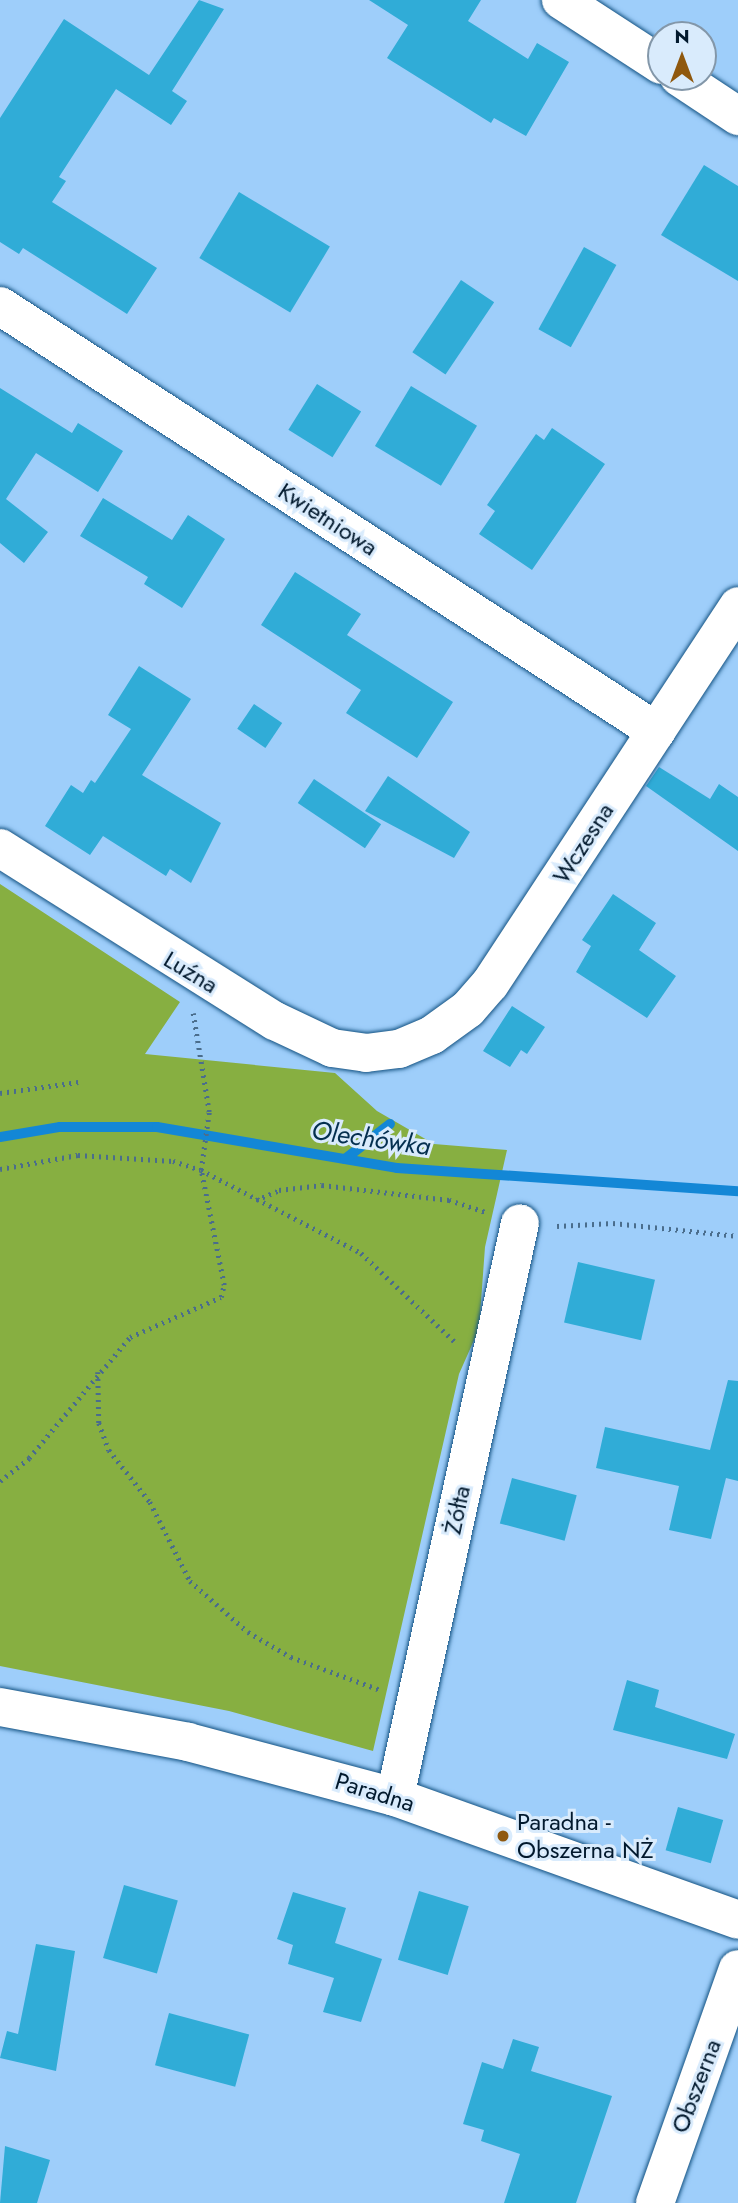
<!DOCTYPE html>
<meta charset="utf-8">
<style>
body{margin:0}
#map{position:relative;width:738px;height:2203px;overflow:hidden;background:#9ecefa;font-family:Jost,sans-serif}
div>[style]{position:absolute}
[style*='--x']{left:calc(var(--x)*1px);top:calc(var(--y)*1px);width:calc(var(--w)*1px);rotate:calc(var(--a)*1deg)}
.green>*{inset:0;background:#87af41}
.stream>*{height:10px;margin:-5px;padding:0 5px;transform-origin:5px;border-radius:5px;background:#1387d6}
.building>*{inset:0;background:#30acd7;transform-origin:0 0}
.path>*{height:4.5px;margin-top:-2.25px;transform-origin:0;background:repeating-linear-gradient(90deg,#4a6d8c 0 2px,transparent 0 7px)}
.roads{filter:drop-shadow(0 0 2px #135282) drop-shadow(0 0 2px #135282)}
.minor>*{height:38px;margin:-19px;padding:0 19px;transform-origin:19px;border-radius:19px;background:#fff}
.dots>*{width:19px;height:19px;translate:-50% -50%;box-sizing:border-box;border:4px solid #d9ebfc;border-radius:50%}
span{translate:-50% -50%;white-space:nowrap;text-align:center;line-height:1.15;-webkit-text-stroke:6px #d9ebfc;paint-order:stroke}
.street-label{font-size:24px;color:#02192d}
.poi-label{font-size:24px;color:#02192d}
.left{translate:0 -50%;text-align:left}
.water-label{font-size:26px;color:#042f4f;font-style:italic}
.north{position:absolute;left:647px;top:21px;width:70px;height:70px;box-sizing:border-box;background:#d9ebfc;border:2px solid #8397a9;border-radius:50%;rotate:0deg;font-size:19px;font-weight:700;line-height:28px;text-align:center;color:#02192d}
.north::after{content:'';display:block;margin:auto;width:24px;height:32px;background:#8f580e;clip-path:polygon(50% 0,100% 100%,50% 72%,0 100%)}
</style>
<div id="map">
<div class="green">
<i style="clip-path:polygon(0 884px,180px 1002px,145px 1054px,335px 1073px,377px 1111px,434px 1144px,507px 1150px,485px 1247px,479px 1329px,459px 1374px,373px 1751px,229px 1711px,0 1666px)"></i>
</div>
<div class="stream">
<i style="--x:0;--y:1137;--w:61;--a:-9.5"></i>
<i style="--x:60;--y:1127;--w:97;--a:0"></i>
<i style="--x:157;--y:1127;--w:243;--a:9.7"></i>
<i style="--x:397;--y:1168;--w:342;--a:3.9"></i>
<i style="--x:345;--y:1159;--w:57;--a:-37.9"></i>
</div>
<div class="building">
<i style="clip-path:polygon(199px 0,224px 9px,172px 91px,187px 101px,171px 125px,116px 89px,59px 177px,66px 181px,52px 202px,157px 268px,127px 314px,23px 248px,19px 254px,0 242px,0 118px,64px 19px,149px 75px)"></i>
<i style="clip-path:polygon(369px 0,481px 0,468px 21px,528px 59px,537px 43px,569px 62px,526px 136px,494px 118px,491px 123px,387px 58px,408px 25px)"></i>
<i style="clip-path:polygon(704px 165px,738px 186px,738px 281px,661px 235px)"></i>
<i style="left:239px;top:192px;width:106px;height:77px;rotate:31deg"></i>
<i style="left:584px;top:247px;width:37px;height:94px;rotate:29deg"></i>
<i style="left:461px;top:280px;width:40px;height:87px;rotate:34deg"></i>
<i style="left:317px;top:384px;width:52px;height:54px;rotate:32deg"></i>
<i style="left:411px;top:386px;width:77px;height:70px;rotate:31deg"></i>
<i style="clip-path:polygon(0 388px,72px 433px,78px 423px,123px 451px,98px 492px,36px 453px,6px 499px,48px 532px,24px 563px,0 543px)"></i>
<i style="clip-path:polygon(552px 428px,605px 464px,532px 570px,479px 534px,495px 511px,487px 505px,536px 434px,544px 440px)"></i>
<i style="clip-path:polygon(103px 498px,172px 540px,188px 515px,225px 539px,182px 608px,144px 584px,148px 577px,80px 536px)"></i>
<i style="clip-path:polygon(295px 572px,361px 614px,347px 635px,453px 702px,417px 758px,346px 713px,361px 690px,261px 625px)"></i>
<i style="clip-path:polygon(139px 666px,191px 699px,142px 775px,221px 823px,191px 883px,170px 869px,166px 876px,103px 836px,90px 855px,45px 826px,71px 785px,83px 793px,91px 780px,95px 783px,131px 729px,108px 715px)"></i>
<i style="left:254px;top:704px;width:34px;height:30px;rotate:34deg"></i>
<i style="clip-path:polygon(659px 767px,710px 799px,719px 784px,738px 797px,738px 851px,646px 786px)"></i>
<i style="clip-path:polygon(388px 776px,470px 832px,454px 858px,365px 811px)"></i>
<i style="left:314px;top:779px;width:81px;height:29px;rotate:34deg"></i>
<i style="clip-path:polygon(613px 894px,656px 923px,639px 950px,676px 976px,647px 1018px,576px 972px,591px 946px,582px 940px)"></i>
<i style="clip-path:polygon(512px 1006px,545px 1027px,527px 1054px,521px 1050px,510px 1067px,483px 1051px)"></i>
<i style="left:578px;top:1262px;width:79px;height:62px;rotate:13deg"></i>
<i style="clip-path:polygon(728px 1380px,738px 1381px,738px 1481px,726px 1478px,711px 1539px,669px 1530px,679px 1486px,596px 1468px,605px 1427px,710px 1450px)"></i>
<i style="left:512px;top:1478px;width:67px;height:47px;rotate:15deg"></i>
<i style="clip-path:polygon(627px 1680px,659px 1690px,655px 1707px,735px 1734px,727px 1759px,613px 1730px)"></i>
<i style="left:678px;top:1807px;width:47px;height:45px;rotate:16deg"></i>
<i style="left:124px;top:1885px;width:56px;height:76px;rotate:16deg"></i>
<i style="left:419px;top:1891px;width:52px;height:72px;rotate:17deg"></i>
<i style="clip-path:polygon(293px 1892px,346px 1908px,335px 1943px,382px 1959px,361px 2022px,323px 2012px,334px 1978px,288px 1964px,293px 1945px,277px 1939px)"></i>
<i style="clip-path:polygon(36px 1944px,75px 1951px,56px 2071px,0 2058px,7px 2031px,18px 2034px)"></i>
<i style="left:169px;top:2013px;width:83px;height:54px;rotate:15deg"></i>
<i style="clip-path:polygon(513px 2039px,539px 2047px,531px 2071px,612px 2096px,576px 2203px,504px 2203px,520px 2154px,481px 2141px,484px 2130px,463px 2124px,482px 2062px,503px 2069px)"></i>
<i style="clip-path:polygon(5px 2146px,50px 2160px,37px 2203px,0 2203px)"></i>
</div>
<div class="path">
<i style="--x:0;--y:1093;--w:79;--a:-8"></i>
<i style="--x:0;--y:1169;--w:79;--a:-10.2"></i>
<i style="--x:78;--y:1155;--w:95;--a:3.6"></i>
<i style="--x:173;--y:1161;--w:29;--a:18"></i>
<i style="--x:201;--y:1170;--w:180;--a:27.4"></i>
<i style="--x:361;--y:1253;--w:129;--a:43.4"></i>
<i style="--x:256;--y:1200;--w:25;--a:-23"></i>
<i style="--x:279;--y:1190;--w:43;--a:-6.6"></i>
<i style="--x:322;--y:1185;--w:128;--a:6.7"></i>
<i style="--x:449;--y:1200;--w:40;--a:18"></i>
<i style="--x:557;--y:1226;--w:56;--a:-3.1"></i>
<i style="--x:613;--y:1223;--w:126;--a:5.9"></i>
<i style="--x:98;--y:1372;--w:51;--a:88.9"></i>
<i style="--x:99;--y:1423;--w:29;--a:70"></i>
<i style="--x:109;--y:1450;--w:66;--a:51.7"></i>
<i style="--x:150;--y:1502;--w:89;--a:63.1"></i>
<i style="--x:190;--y:1581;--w:77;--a:41.3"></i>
<i style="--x:248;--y:1632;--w:50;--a:30.2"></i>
<i style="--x:291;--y:1657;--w:95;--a:20.3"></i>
<i style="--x:0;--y:1481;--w:37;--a:-38"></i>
<i style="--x:29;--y:1458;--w:158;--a:-50.1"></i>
<i style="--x:130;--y:1337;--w:99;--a:-23.7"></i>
<i style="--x:221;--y:1297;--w:12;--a:-76"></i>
<i style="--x:224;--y:1285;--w:117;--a:-101.3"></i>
<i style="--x:201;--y:1170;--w:59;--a:-82.1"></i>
<i style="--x:209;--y:1112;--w:100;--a:-99.2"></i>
</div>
<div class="roads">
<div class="minor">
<i style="--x:561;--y:0;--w:119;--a:33"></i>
<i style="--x:679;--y:77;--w:71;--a:33.5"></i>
<i style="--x:0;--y:306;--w:782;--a:32.94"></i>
<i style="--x:0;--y:848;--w:325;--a:32.2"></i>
<i style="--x:275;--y:1021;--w:63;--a:25.3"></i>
<i style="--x:332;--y:1048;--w:34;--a:8"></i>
<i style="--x:366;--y:1053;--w:33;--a:-7"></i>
<i style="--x:399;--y:1049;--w:36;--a:-23"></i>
<i style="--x:432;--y:1035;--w:44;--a:-35.8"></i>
<i style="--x:468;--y:1009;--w:33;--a:-49"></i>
<i style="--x:490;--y:984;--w:452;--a:-56.7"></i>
<i style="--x:0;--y:1707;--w:191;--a:10.5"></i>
<i style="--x:188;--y:1742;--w:214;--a:14.9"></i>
<i style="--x:395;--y:1797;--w:364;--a:19.7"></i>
<i style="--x:395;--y:1797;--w:587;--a:-77.71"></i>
<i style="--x:655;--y:2203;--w:248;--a:-70.5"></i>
</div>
</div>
<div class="dots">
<i style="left:503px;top:1836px;background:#8f580e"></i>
</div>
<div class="street-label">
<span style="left:328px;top:519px;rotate:33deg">Kwietniowa</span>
<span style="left:583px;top:843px;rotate:-57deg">Wczesna</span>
<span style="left:191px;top:972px;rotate:31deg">Luźna</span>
<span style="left:457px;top:1510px;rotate:-78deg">Żółta</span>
<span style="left:375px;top:1792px;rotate:17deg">Paradna</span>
<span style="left:696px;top:2086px;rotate:-69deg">Obszerna</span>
</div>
<div class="poi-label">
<span class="left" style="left:517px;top:1836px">Paradna -<br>Obszerna NŻ</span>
</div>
<div class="water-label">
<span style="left:371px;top:1139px;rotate:8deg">Olechówka</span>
</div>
<div class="north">N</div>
</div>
